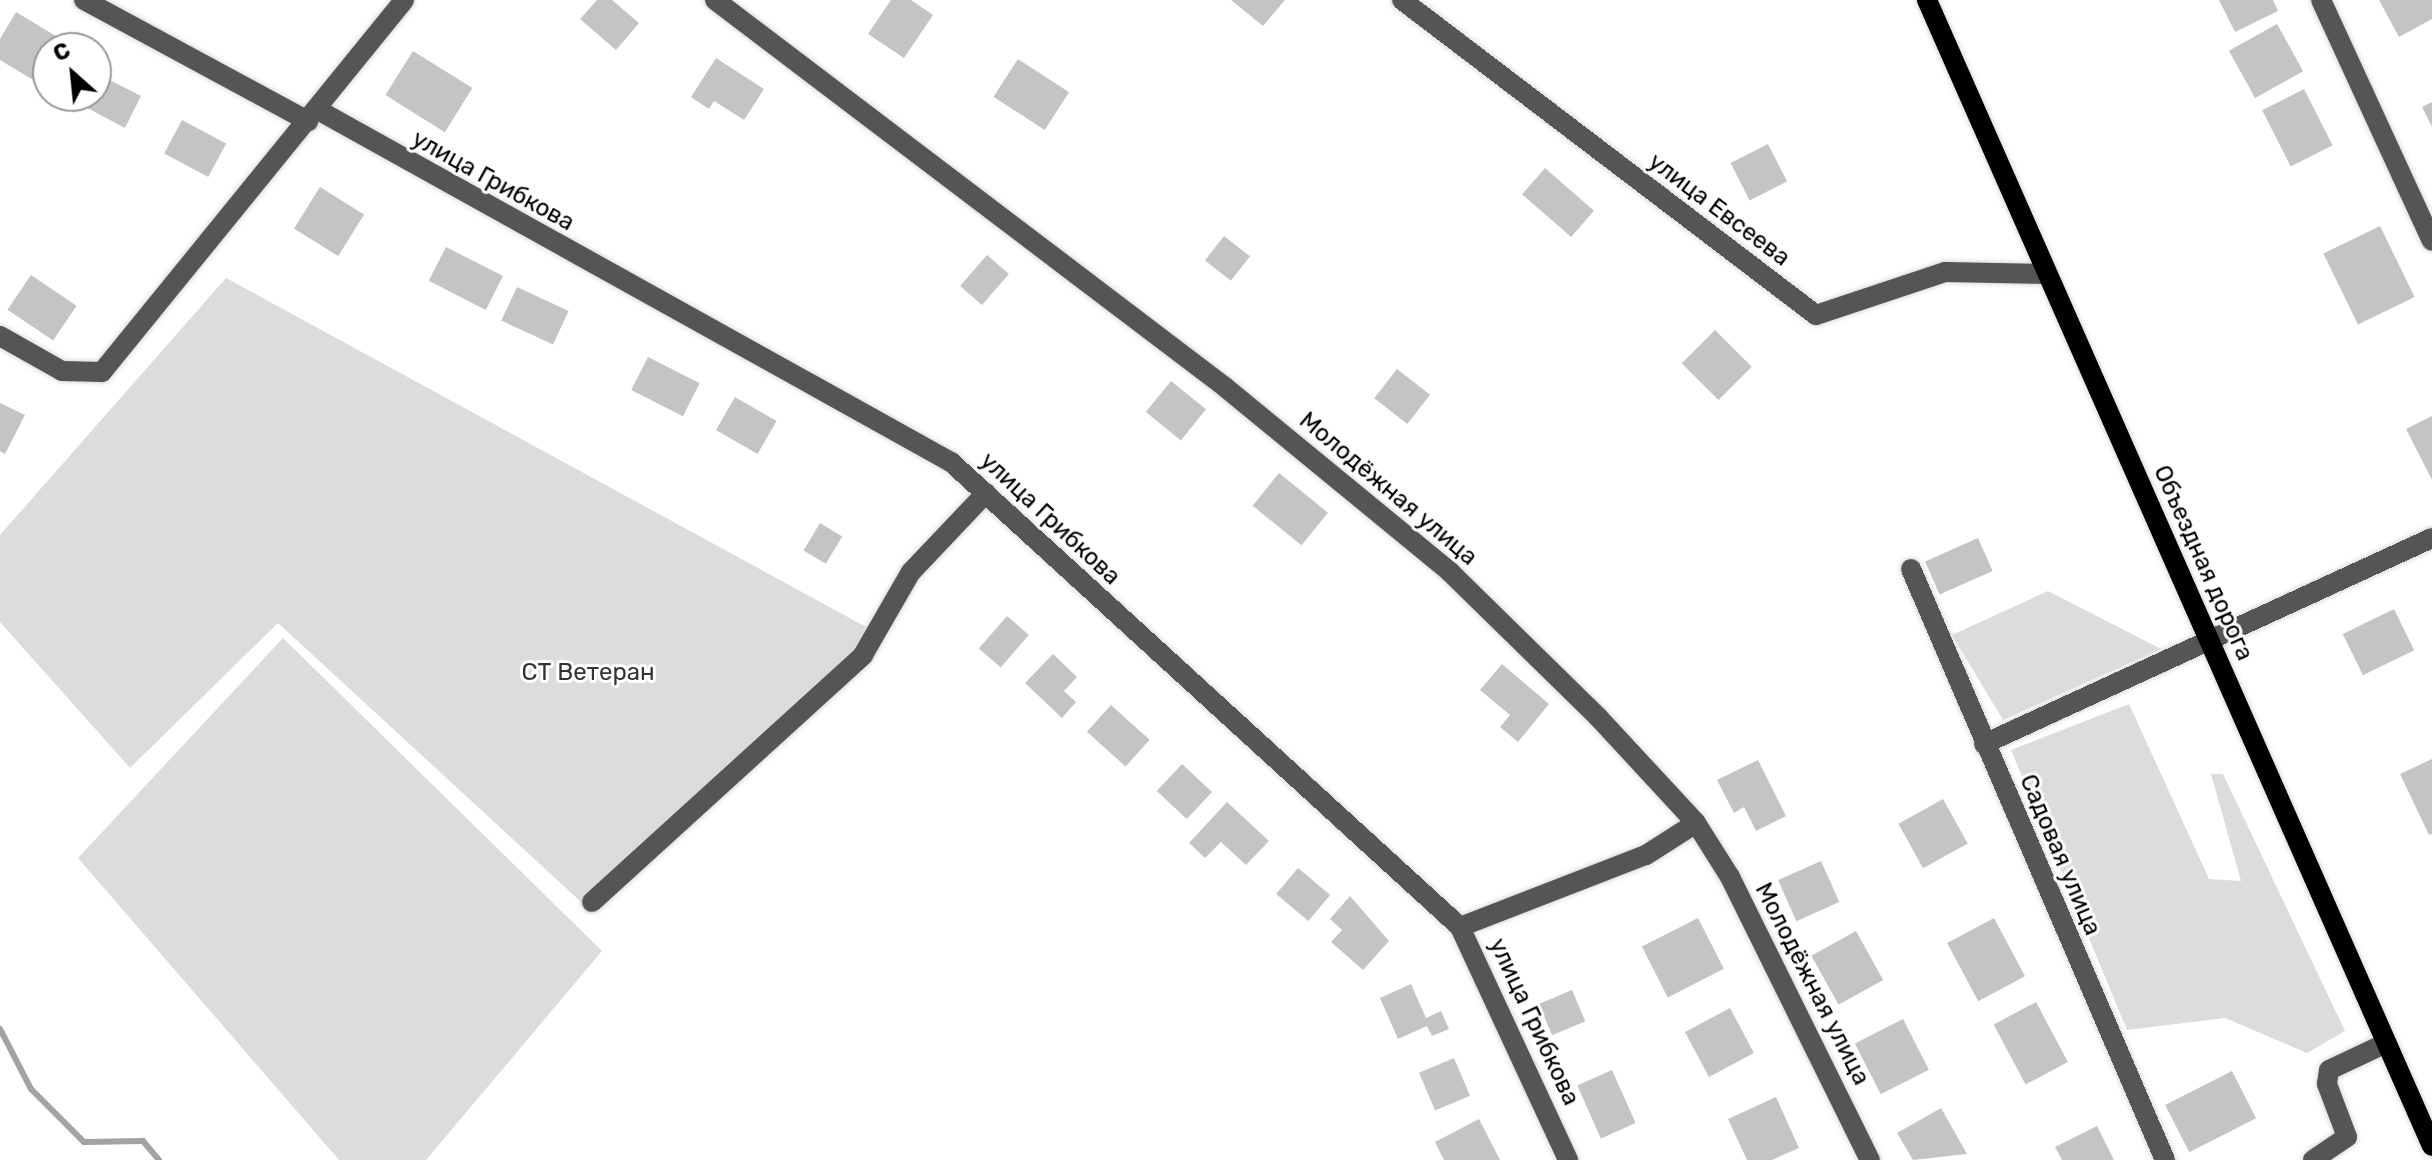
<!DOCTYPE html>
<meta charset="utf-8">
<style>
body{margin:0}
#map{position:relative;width:2432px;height:1160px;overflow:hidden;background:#fff;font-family:Rubik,sans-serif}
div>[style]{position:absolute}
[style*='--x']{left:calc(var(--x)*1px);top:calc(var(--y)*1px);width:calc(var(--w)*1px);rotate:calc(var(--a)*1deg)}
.green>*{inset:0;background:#dcdcdc}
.stream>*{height:6px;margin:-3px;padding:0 3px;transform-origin:3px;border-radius:3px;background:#a3a3a3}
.building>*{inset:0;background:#c4c4c4;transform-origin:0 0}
.roads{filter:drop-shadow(0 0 2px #dbdbdb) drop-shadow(0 0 2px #dbdbdb)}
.minor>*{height:20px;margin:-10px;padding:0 10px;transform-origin:10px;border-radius:10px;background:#555}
.major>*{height:20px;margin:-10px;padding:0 10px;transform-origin:10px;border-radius:10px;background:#000}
span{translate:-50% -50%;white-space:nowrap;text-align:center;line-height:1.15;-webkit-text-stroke:6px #fff;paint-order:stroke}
.street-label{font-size:24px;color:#000}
.park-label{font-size:24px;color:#333}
.north{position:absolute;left:32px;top:32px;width:80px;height:80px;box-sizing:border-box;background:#fff;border:2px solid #999;border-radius:50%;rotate:333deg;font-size:22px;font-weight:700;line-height:32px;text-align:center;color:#000}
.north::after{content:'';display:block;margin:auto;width:28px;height:36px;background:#000;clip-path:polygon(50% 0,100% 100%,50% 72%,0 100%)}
</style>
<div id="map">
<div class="green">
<i style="clip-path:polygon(226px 278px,879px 634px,592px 912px,278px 623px,130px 768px,0 622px,0 535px)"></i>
<i style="clip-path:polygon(2048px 591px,2161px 649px,2003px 720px,1952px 635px)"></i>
<i style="clip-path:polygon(283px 638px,602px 951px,426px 1160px,339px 1160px,78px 858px)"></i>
<i style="clip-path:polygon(2129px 704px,2209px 879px,2241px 881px,2211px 774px,2223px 774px,2345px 1031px,2307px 1053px,2225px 1018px,2127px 1030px,2011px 750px)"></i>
</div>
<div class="stream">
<i style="--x:0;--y:1029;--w:68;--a:62.7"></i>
<i style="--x:31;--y:1089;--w:75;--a:45"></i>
<i style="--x:84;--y:1142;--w:59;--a:-1"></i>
<i style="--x:143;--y:1141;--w:25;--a:50"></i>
</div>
<div class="building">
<i style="clip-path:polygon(597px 0,612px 0,639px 23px,616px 50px,580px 19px)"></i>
<i style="clip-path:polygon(891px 0,911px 0,933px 15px,904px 58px,868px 34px)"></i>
<i style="clip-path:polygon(1231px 0,1285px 0,1263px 26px)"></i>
<i style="clip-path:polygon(2219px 0,2273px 0,2278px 11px,2235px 32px)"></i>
<i style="clip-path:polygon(2379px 0,2432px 0,2432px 19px,2399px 37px)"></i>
<i style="clip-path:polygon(16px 12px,69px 44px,48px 48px,43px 86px,0 60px,0 39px)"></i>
<i style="left:2277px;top:24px;width:54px;height:55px;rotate:61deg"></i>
<i style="left:413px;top:51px;width:70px;height:52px;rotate:32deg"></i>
<i style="clip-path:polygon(716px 58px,764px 89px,744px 120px,714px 101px,709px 109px,691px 97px)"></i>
<i style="left:1018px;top:59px;width:61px;height:45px;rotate:33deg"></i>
<i style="clip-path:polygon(96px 73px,141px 96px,125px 128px,74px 101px,96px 96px)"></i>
<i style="left:2304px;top:89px;width:63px;height:47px;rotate:63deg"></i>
<i style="clip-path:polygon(2432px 102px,2432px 127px,2422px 107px)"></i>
<i style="left:182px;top:120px;width:50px;height:38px;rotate:28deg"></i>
<i style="left:1768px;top:144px;width:42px;height:42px;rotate:63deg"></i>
<i style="left:1545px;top:168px;width:65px;height:35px;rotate:41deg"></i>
<i style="left:320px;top:187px;width:52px;height:49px;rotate:32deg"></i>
<i style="left:2380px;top:226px;width:79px;height:63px;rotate:64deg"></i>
<i style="left:1224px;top:236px;width:33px;height:31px;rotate:38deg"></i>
<i style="left:446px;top:247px;width:64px;height:38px;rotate:27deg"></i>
<i style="left:987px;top:255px;width:29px;height:41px;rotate:41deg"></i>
<i style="left:31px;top:275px;width:55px;height:42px;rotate:34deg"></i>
<i style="left:517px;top:287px;width:57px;height:37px;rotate:25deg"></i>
<i style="left:1715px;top:330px;width:52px;height:47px;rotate:45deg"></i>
<i style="left:648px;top:357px;width:58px;height:37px;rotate:27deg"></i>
<i style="left:1397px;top:369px;width:42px;height:37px;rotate:38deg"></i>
<i style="left:1171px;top:381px;width:45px;height:40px;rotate:39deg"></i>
<i style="left:735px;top:397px;width:48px;height:38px;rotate:30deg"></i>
<i style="clip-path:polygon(0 403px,25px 415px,5px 454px,0 451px)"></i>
<i style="clip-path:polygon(2432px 416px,2432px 480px,2406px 429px)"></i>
<i style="left:1279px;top:473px;width:63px;height:42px;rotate:39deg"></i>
<i style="left:820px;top:523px;width:26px;height:32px;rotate:31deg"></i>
<i style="left:1978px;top:538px;width:36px;height:58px;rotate:66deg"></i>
<i style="left:2394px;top:609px;width:46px;height:57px;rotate:64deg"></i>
<i style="left:1007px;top:616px;width:29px;height:43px;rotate:41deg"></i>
<i style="clip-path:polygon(1053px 654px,1077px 677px,1064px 691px,1076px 702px,1062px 718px,1025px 683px)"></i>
<i style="clip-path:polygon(1502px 664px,1549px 704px,1518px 742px,1500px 727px,1510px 715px,1480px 690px)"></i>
<i style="left:1111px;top:705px;width:52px;height:36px;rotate:42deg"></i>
<i style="clip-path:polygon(2432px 759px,2432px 834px,2429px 835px,2400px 774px)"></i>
<i style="clip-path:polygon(1758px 760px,1786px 816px,1756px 831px,1744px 807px,1734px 813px,1717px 780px)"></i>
<i style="left:1182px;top:764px;width:41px;height:37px;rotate:43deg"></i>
<i style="left:1943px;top:799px;width:51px;height:51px;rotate:61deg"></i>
<i style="clip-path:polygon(1227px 802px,1269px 841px,1246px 865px,1221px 842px,1205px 858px,1189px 843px)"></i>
<i style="left:1821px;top:861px;width:45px;height:47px;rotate:66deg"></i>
<i style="left:1298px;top:868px;width:42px;height:34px;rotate:40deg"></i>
<i style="clip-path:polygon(1350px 896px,1389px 941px,1363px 970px,1331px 942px,1342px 930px,1330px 919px)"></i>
<i style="left:1698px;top:918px;width:57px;height:63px;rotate:63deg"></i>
<i style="left:1994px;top:918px;width:66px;height:53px;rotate:62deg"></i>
<i style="left:1856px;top:931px;width:56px;height:51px;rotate:61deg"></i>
<i style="clip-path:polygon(1411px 984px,1426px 1018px,1441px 1011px,1449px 1029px,1432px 1036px,1427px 1026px,1398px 1039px,1380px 998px)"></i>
<i style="left:1572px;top:990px;width:34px;height:36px;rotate:67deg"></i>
<i style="left:2036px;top:1002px;width:68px;height:48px;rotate:62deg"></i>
<i style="left:1730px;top:1008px;width:51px;height:51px;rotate:62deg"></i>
<i style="left:1903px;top:1019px;width:57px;height:54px;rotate:63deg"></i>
<i style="left:1454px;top:1058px;width:41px;height:38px;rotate:67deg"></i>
<i style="left:1612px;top:1070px;width:58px;height:38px;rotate:66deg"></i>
<i style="left:2232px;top:1071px;width:53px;height:75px;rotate:63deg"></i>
<i style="clip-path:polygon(1776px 1097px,1799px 1148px,1772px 1160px,1747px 1160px,1728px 1119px)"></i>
<i style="clip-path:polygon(1941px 1108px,1967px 1154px,1913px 1160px,1897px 1133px)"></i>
<i style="clip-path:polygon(1479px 1119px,1500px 1160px,1444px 1160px,1435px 1142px)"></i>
<i style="clip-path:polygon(2097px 1126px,2114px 1160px,2062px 1160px,2055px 1147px)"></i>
</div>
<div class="roads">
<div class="minor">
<i style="--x:84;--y:0;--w:255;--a:28.4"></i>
<i style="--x:715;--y:0;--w:640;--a:37.19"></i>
<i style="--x:1225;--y:387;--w:291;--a:39.4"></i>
<i style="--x:1450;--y:572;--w:207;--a:44.4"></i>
<i style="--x:1598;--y:717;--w:144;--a:47.2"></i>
<i style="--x:1696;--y:823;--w:64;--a:57.8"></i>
<i style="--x:1730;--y:877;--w:316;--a:63.7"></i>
<i style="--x:1402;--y:0;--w:520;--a:37.27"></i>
<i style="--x:1816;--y:315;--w:136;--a:-18.4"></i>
<i style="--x:1945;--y:272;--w:102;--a:1.1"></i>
<i style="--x:2321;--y:0;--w:265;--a:65.3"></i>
<i style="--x:318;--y:110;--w:724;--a:29.08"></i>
<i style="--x:951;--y:462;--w:689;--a:42.41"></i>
<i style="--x:1460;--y:927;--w:257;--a:65.1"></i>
<i style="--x:0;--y:336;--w:71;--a:29.4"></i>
<i style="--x:62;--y:371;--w:40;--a:1.4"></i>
<i style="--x:102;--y:372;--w:479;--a:-50.9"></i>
<i style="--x:1911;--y:569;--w:643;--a:66.74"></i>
<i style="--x:1984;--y:744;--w:493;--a:-24.7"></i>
<i style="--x:592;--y:902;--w:367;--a:-42.3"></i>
<i style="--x:863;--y:655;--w:96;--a:-60"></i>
<i style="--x:911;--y:572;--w:109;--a:-46.5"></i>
<i style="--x:1460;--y:927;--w:199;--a:-21.2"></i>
<i style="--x:1646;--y:855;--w:59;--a:-32.6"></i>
<i style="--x:2313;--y:1160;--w:41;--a:-34.1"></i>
<i style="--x:2347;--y:1137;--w:57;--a:-110.7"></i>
<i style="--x:2327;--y:1084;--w:14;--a:-82"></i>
<i style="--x:2329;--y:1070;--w:61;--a:-25.3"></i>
</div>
<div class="major">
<i style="--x:1927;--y:0;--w:1252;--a:66.22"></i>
</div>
</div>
<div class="street-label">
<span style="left:493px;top:181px;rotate:29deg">улица Грибкова</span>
<span style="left:1719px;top:210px;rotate:37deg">улица Евсеева</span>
<span style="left:1388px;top:489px;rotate:40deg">Молодёжная улица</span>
<span style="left:1050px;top:519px;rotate:43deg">улица Грибкова</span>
<span style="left:2203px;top:563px;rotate:66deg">Объездная дорога</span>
<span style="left:2060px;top:855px;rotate:67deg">Садовая улица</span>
<span style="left:1812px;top:984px;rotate:63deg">Молодёжная улица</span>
<span style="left:1534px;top:1022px;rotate:65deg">улица Грибкова</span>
</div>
<div class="park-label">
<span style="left:588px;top:673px">СТ Ветеран</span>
</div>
<div class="north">С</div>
</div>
